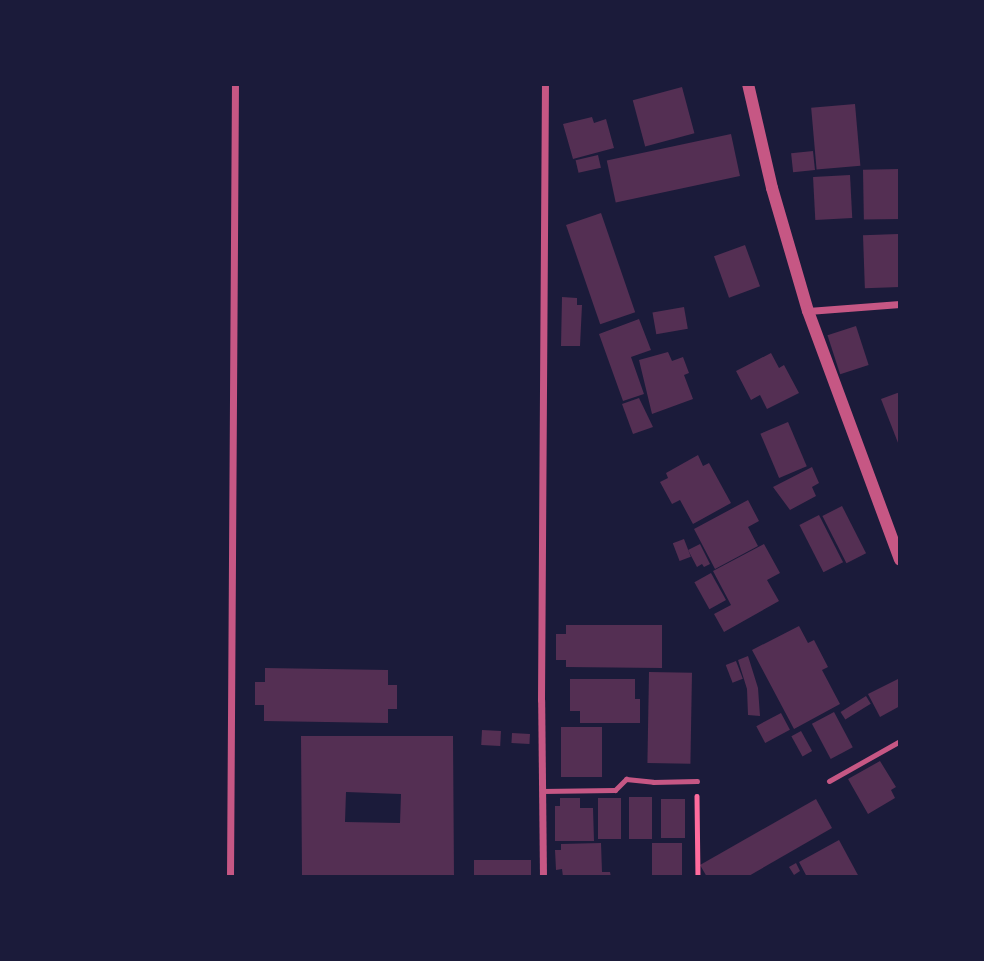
<!DOCTYPE html>
<style>
body{margin:0}
#map{position:relative;width:984px;height:961px;overflow:hidden;background:#1b1b3a;font-family:Commissioner,sans-serif}
div>[style]{position:absolute}
[style*='--x']{left:calc(var(--x)*1px);top:calc(var(--y)*1px);width:calc(var(--w)*1px);rotate:calc(var(--a)*1deg)}
.building>*{inset:0;background:#542f53;transform-origin:0 0}
.path>*{height:4.5px;margin:-2.25px;padding:0 2.25px;transform-origin:2.25px;border-radius:2.25px;background:#ff6b9d}
.service>*{height:5px;margin:-2.5px;padding:0 2.5px;transform-origin:2.5px;border-radius:2.5px;background:#c65784}
.minor>*{height:7px;margin:-3.5px;padding:0 3.5px;transform-origin:3.5px;border-radius:3.5px;background:#c65784}
.tertiary>*{height:12px;margin:-6px;padding:0 6px;transform-origin:6px;border-radius:6px;background:#c65784}
span{translate:-50% -50%;white-space:nowrap;text-align:center;line-height:1.15;-webkit-text-stroke:6px #1b1b3a;paint-order:stroke}
.frame{position:absolute;inset:0;border:86px solid #1b1b3a;pointer-events:none}
</style>
<div id="map">
<div class="building">
<i style="left:682px;top:87px;width:48px;height:51px;rotate:75deg"></i>
<i style="left:855px;top:104px;width:62px;height:44px;rotate:85deg"></i>
<i style="clip-path:polygon(592px 117px,594px 123px,606px 119px,614px 148px,573px 159px,563px 124px)"></i>
<i style="left:731px;top:134px;width:43px;height:127px;rotate:78deg"></i>
<i style="left:813px;top:151px;width:19px;height:22px;rotate:84deg"></i>
<i style="left:598px;top:155px;width:13px;height:23px;rotate:77deg"></i>
<i style="left:899px;top:169px;width:50px;height:36px;rotate:89deg"></i>
<i style="left:850px;top:175px;width:43px;height:37px;rotate:87deg"></i>
<i style="left:601px;top:213px;width:105px;height:37px;rotate:71deg"></i>
<i style="left:898px;top:234px;width:53px;height:35px;rotate:88deg"></i>
<i style="left:745px;top:245px;width:44px;height:33px;rotate:70deg"></i>
<i style="clip-path:polygon(562px 297px,577px 298px,577px 305px,582px 305px,580px 346px,561px 346px)"></i>
<i style="left:684px;top:307px;width:22px;height:32px;rotate:80deg"></i>
<i style="clip-path:polygon(639px 319px,651px 350px,631px 357px,644px 394px,623px 401px,599px 334px)"></i>
<i style="left:856px;top:326px;width:41px;height:30px;rotate:72deg"></i>
<i style="clip-path:polygon(668px 352px,672px 361px,683px 357px,689px 373px,684px 375px,693px 399px,652px 414px,639px 360px)"></i>
<i style="clip-path:polygon(771px 353px,779px 368px,784px 365px,799px 393px,767px 409px,760px 395px,751px 400px,736px 371px)"></i>
<i style="clip-path:polygon(900px 392px,900px 448px,881px 399px)"></i>
<i style="clip-path:polygon(639px 398px,653px 427px,633px 434px,622px 404px)"></i>
<i style="left:788px;top:422px;width:48px;height:30px;rotate:67deg"></i>
<i style="clip-path:polygon(698px 455px,703px 466px,709px 463px,731px 503px,693px 524px,680px 500px,672px 504px,660px 482px,668px 478px,666px 473px)"></i>
<i style="clip-path:polygon(812px 467px,819px 483px,812px 487px,816px 496px,790px 510px,773px 487px)"></i>
<i style="clip-path:polygon(748px 500px,759px 521px,748px 527px,758px 546px,715px 569px,694px 529px)"></i>
<i style="left:842px;top:506px;width:53px;height:22px;rotate:63deg"></i>
<i style="left:819px;top:515px;width:53px;height:22px;rotate:63deg"></i>
<i style="left:684px;top:539px;width:19px;height:12px;rotate:69deg"></i>
<i style="clip-path:polygon(700px 544px,710px 564px,704px 567px,702px 564px,697px 567px,688px 550px)"></i>
<i style="clip-path:polygon(764px 544px,780px 573px,767px 580px,779px 601px,724px 632px,714px 614px,731px 605px,713px 571px)"></i>
<i style="left:711px;top:573px;width:31px;height:19px;rotate:61deg"></i>
<i style="clip-path:polygon(566px 625px,662px 625px,662px 668px,566px 667px,566px 660px,556px 660px,556px 634px,566px 634px)"></i>
<i style="clip-path:polygon(799px 626px,808px 643px,814px 640px,828px 667px,822px 670px,840px 704px,794px 729px,752px 650px)"></i>
<i style="clip-path:polygon(748px 656px,758px 688px,760px 716px,748px 715px,747px 689px,738px 660px)"></i>
<i style="left:736px;top:661px;width:19px;height:11px;rotate:69deg"></i>
<i style="clip-path:polygon(265px 668px,388px 670px,388px 685px,397px 685px,397px 709px,388px 709px,388px 723px,264px 721px,264px 705px,255px 705px,255px 682px,265px 682px)"></i>
<i style="left:649px;top:672px;width:43px;height:91px;rotate:1deg"></i>
<i style="clip-path:polygon(900px 678px,900px 706px,880px 717px,868px 694px)"></i>
<i style="clip-path:polygon(570px 679px,635px 679px,635px 699px,640px 699px,640px 723px,580px 723px,580px 711px,570px 711px)"></i>
<i style="left:866px;top:696px;width:9px;height:30px;rotate:58deg"></i>
<i style="left:834px;top:712px;width:40px;height:25px;rotate:62deg"></i>
<i style="left:781px;top:713px;width:19px;height:28px;rotate:62deg"></i>
<i style="left:561px;top:727px;width:41px;height:50px"></i>
<i style="left:482px;top:730px;width:19px;height:15px;rotate:3deg"></i>
<i style="left:801px;top:731px;width:23px;height:11px;rotate:61deg"></i>
<i style="left:512px;top:733px;width:18px;height:10px;rotate:3deg"></i>
<i style="clip-path:polygon(evenodd,301px 736px,453px 736px,454px 877px,302px 877px,301px 736px,346px 792px,401px 794px,400px 823px,345px 822px,346px 792px)"></i>
<i style="clip-path:polygon(880px 761px,896px 787px,891px 790px,895px 798px,868px 814px,848px 779px)"></i>
<i style="left:629px;top:797px;width:23px;height:42px"></i>
<i style="clip-path:polygon(560px 798px,580px 798px,580px 808px,593px 808px,594px 841px,555px 841px,555px 806px,560px 806px)"></i>
<i style="left:598px;top:798px;width:23px;height:41px"></i>
<i style="left:661px;top:799px;width:24px;height:39px"></i>
<i style="clip-path:polygon(816px 799px,832px 828px,747px 877px,707px 877px,700px 865px)"></i>
<i style="clip-path:polygon(839px 840px,859px 877px,807px 877px,799px 862px)"></i>
<i style="clip-path:polygon(601px 843px,602px 872px,610px 872px,611px 877px,563px 877px,562px 869px,556px 870px,555px 850px,561px 850px,561px 844px)"></i>
<i style="left:652px;top:843px;width:30px;height:34px"></i>
<i style="left:474px;top:860px;width:57px;height:17px"></i>
<i style="clip-path:polygon(796px 863px,800px 871px,794px 875px,789px 867px)"></i>
</div>
<div class="path">
<i style="--x:697;--y:796;--w:81;--a:89.3"></i>
</div>
<div class="service">
<i style="--x:829;--y:781;--w:81;--a:-29.4"></i>
<i style="--x:542;--y:791;--w:73;--a:-0.8"></i>
<i style="--x:615;--y:790;--w:16;--a:-45"></i>
<i style="--x:626;--y:779;--w:27;--a:6"></i>
<i style="--x:653;--y:782;--w:44;--a:-1.3"></i>
</div>
<div class="minor">
<i style="--x:808;--y:311;--w:92;--a:-4.4"></i>
<i style="--x:230;--y:877;--w:793;--a:-89.64"></i>
<i style="--x:543;--y:877;--w:177;--a:-90.6"></i>
<i style="--x:541;--y:700;--w:616;--a:-89.63"></i>
</div>
<div class="tertiary">
<i style="--x:748;--y:84;--w:107;--a:77"></i>
<i style="--x:772;--y:188;--w:128;--a:73.7"></i>
<i style="--x:808;--y:311;--w:265;--a:69.7"></i>
</div>
<div class="frame"></div>
</div>
